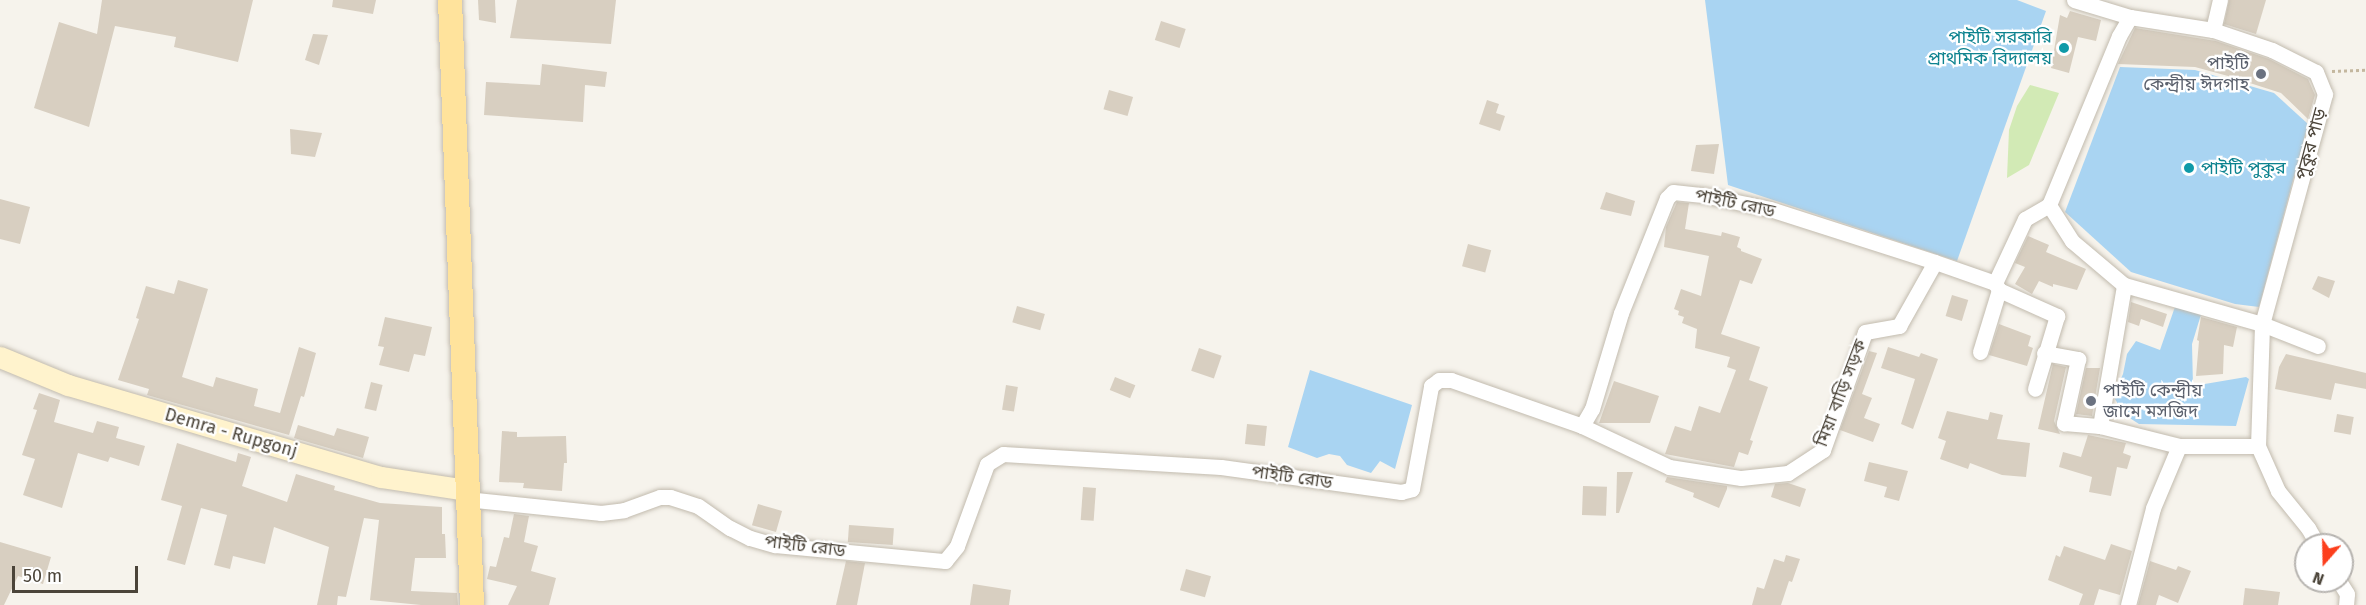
<!DOCTYPE html>
<meta charset="utf-8">
<style>
body{margin:0}
#map{position:relative;width:2366px;height:605px;overflow:hidden;background:#f6f3ec;font-family:"Fira Sans","Noto Sans Bengali",sans-serif}
div>[style]{position:absolute}
[style*='--x']{left:calc(var(--x)*1px);top:calc(var(--y)*1px);width:calc(var(--w)*1px);rotate:calc(var(--a)*1deg)}
.green>*{inset:0;background:#d2eab5}
.water>*{inset:0;background:#a9d4f2}
.building>*{inset:0;background:#d8cfc1;transform-origin:0 0}
.path>*{height:3px;margin-top:-1.5px;transform-origin:0;background:repeating-linear-gradient(90deg,#c4b79f 0 3px,transparent 0 6px)}
.roads{filter:drop-shadow(0 0 2px #c2bbae) drop-shadow(0 0 2px #c2bbae)}
.street>*{height:15px;margin:-7.5px;padding:0 7.5px;transform-origin:7.5px;border-radius:7.5px;background:#fff}
.secondary>*{height:21px;margin:-10.5px;padding:0 10.5px;transform-origin:10.5px;border-radius:10.5px;background:#fff3cd}
.primary>*{height:24px;margin:-12px;padding:0 12px;transform-origin:12px;border-radius:12px;background:#ffe39c}
.dots>*{width:16px;height:16px;translate:-50% -50%;box-sizing:border-box;border:3px solid #fff;border-radius:50%}
span{translate:-50% -50%;white-space:nowrap;text-align:center;line-height:1.15;-webkit-text-stroke:4.5px #fff;paint-order:stroke}
.culture-label{font-size:18px;color:#0d838f}
.right{translate:-100% -50%;text-align:right}
.left{translate:0 -50%;text-align:left}
.worship-label{font-size:18px;color:#5b616d}
.street-label{font-size:18px;color:#4b4439}
.north{position:absolute;left:2294px;top:533px;width:60px;height:60px;box-sizing:border-box;background:#fff;border:2px solid #b7b4b0;border-radius:50%;rotate:200deg;font-size:16px;font-weight:700;line-height:24px;text-align:center;color:#4b4439}
.north::after{content:'';display:block;margin:auto;width:21px;height:27px;background:#fc3f1d;clip-path:polygon(50% 0,100% 100%,50% 72%,0 100%)}
.scale{position:absolute;left:12px;top:566px;width:126px;height:27px;box-sizing:border-box;border:3px solid #4b4439;border-top:0;padding-left:8px;font-size:18px;line-height:21px;white-space:nowrap;color:#4b4439;-webkit-text-stroke:4px #fff;paint-order:stroke}
</style>
<div id="map">
<div class="green">
<i style="clip-path:polygon(2030px 85px,2059px 93px,2029px 165px,2007px 178px,2009px 130px,2017px 106px)"></i>
</div>
<div class="water">
<i style="clip-path:polygon(1705px 0,2017px 0,2046px 11px,1957px 261px,1728px 185px)"></i>
<i style="clip-path:polygon(2120px 67px,2195px 70px,2274px 93px,2308px 124px,2259px 307px,2235px 304px,2131px 272px,2065px 212px)"></i>
<i style="clip-path:polygon(2177px 301px,2203px 308px,2192px 344px,2193px 386px,2246px 377px,2249px 379px,2236px 426px,2139px 424px,2125px 415px,2113px 396px,2123px 374px,2127px 354px,2136px 341px,2160px 350px)"></i>
<i style="clip-path:polygon(1310px 370px,1412px 405px,1395px 469px,1380px 461px,1371px 473px,1347px 465px,1340px 456px,1329px 454px,1317px 458px,1288px 447px)"></i>
</div>
<div class="building">
<i style="clip-path:polygon(102px 0,253px 0,238px 62px,174px 47px,176px 37px,115px 26px,89px 127px,34px 108px,59px 22px,97px 34px)"></i>
<i style="clip-path:polygon(333px 0,376px 0,373px 14px,332px 7px)"></i>
<i style="clip-path:polygon(478px 0,495px 0,496px 23px,479px 20px)"></i>
<i style="clip-path:polygon(517px 0,616px 0,611px 44px,510px 38px)"></i>
<i style="clip-path:polygon(2229px 0,2266px 0,2256px 34px,2224px 24px)"></i>
<i style="clip-path:polygon(2070px 11px,2101px 20px,2096px 41px,2078px 37px,2069px 73px,2051px 68px,2060px 15px,2067px 18px)"></i>
<i style="left:1161px;top:21px;width:26px;height:20px;rotate:18deg"></i>
<i style="clip-path:polygon(2135px 28px,2216px 41px,2269px 59px,2308px 79px,2315px 95px,2308px 119px,2281px 93px,2228px 76px,2195px 67px,2118px 64px)"></i>
<i style="clip-path:polygon(313px 34px,328px 35px,319px 65px,305px 60px)"></i>
<i style="clip-path:polygon(542px 64px,607px 72px,605px 87px,585px 85px,583px 122px,484px 115px,486px 82px,540px 85px)"></i>
<i style="left:1109px;top:90px;width:25px;height:20px;rotate:16deg"></i>
<i style="clip-path:polygon(1487px 100px,1499px 104px,1496px 113px,1505px 116px,1500px 131px,1479px 124px)"></i>
<i style="clip-path:polygon(290px 129px,322px 133px,315px 157px,291px 154px)"></i>
<i style="clip-path:polygon(1719px 144px,1714px 174px,1691px 171px,1696px 145px)"></i>
<i style="clip-path:polygon(1606px 192px,1635px 201px,1631px 216px,1600px 209px)"></i>
<i style="clip-path:polygon(0 199px,30px 207px,20px 244px,0 239px)"></i>
<i style="clip-path:polygon(1677px 202px,1689px 203px,1685px 229px,1721px 236px,1722px 232px,1740px 237px,1737px 247px,1741px 249px,1741px 251px,1762px 259px,1752px 284px,1740px 280px,1721px 334px,1760px 347px,1749px 380px,1768px 387px,1750px 440px,1753px 441px,1748px 455px,1739px 452px,1734px 467px,1665px 454px,1675px 426px,1691px 431px,1699px 406px,1720px 413px,1736px 370px,1727px 367px,1730px 357px,1695px 348px,1697px 329px,1682px 323px,1684px 317px,1678px 315px,1679px 311px,1674px 309px,1681px 289px,1701px 296px,1709px 256px,1664px 247px,1666px 227px)"></i>
<i style="clip-path:polygon(2028px 236px,2049px 245px,2046px 252px,2086px 269px,2077px 290px,2053px 284px,2053px 287px,2039px 281px,2032px 294px,2015px 284px,2025px 267px,2015px 263px)"></i>
<i style="left:1468px;top:244px;width:24px;height:23px;rotate:15deg"></i>
<i style="clip-path:polygon(2318px 276px,2335px 281px,2329px 298px,2312px 289px)"></i>
<i style="clip-path:polygon(178px 280px,208px 289px,182px 377px,213px 387px,216px 377px,258px 389px,254px 406px,280px 413px,299px 347px,316px 353px,304px 397px,301px 396px,289px 435px,147px 395px,149px 389px,118px 380px,139px 319px,136px 318px,146px 286px,174px 294px)"></i>
<i style="left:1952px;top:295px;width:17px;height:22px;rotate:17deg"></i>
<i style="clip-path:polygon(2131px 302px,2167px 314px,2163px 327px,2141px 319px,2139px 326px,2128px 322px)"></i>
<i style="left:1017px;top:306px;width:29px;height:17px;rotate:16deg"></i>
<i style="clip-path:polygon(385px 317px,432px 327px,425px 356px,414px 354px,409px 372px,379px 365px,384px 347px,378px 346px)"></i>
<i style="clip-path:polygon(2201px 317px,2237px 327px,2233px 347px,2224px 345px,2223px 374px,2196px 376px,2199px 341px,2197px 340px)"></i>
<i style="clip-path:polygon(1999px 324px,2031px 336px,2028px 346px,2033px 348px,2027px 366px,1989px 355px)"></i>
<i style="clip-path:polygon(1888px 347px,1919px 357px,1921px 353px,1938px 359px,1913px 429px,1901px 424px,1915px 379px,1881px 368px)"></i>
<i style="left:1199px;top:348px;width:24px;height:24px;rotate:19deg"></i>
<i style="clip-path:polygon(1869px 351px,1877px 353px,1862px 394px,1872px 398px,1864px 418px,1880px 424px,1873px 442px,1840px 430px)"></i>
<i style="clip-path:polygon(2286px 354px,2366px 373px,2366px 389px,2335px 383px,2331px 400px,2275px 389px,2279px 367px)"></i>
<i style="clip-path:polygon(2053px 364px,2066px 367px,2054px 421px,2060px 434px,2038px 429px)"></i>
<i style="clip-path:polygon(2086px 368px,2100px 368px,2092px 416px,2076px 414px)"></i>
<i style="left:1115px;top:377px;width:22px;height:14px;rotate:22deg"></i>
<i style="clip-path:polygon(1614px 381px,1659px 396px,1650px 423px,1599px 423px)"></i>
<i style="left:371px;top:382px;width:12px;height:27px;rotate:14deg"></i>
<i style="left:1006px;top:385px;width:12px;height:25px;rotate:9deg"></i>
<i style="clip-path:polygon(39px 393px,60px 400px,54px 422px,93px 433px,97px 421px,119px 427px,116px 438px,145px 446px,139px 466px,110px 457px,108px 462px,78px 453px,62px 508px,23px 495px,35px 459px,22px 455px,37px 410px,33px 409px)"></i>
<i style="clip-path:polygon(1947px 411px,1988px 420px,1990px 412px,2003px 415px,1997px 439px,2030px 443px,2026px 477px,2002px 475px,1970px 463px,1968px 469px,1940px 459px,1946px 441px,1938px 438px)"></i>
<i style="left:2337px;top:414px;width:17px;height:18px;rotate:10deg"></i>
<i style="left:1247px;top:424px;width:20px;height:20px;rotate:6deg"></i>
<i style="clip-path:polygon(298px 425px,334px 436px,337px 428px,369px 437px,363px 458px,294px 438px)"></i>
<i style="clip-path:polygon(502px 431px,517px 432px,517px 437px,566px 436px,567px 463px,564px 463px,562px 491px,523px 488px,524px 483px,499px 482px)"></i>
<i style="clip-path:polygon(2088px 435px,2126px 443px,2123px 453px,2131px 456px,2127px 469px,2117px 467px,2111px 496px,2089px 492px,2092px 477px,2059px 467px,2063px 452px,2081px 457px)"></i>
<i style="clip-path:polygon(177px 443px,236px 462px,238px 453px,251px 457px,242px 486px,287px 502px,296px 474px,335px 486px,334px 490px,380px 503px,442px 507px,442px 534px,445px 534px,446px 558px,415px 558px,411px 591px,457px 593px,458px 605px,421px 605px,370px 600px,379px 520px,364px 518px,346px 597px,338px 596px,337px 605px,317px 605px,329px 547px,274px 527px,265px 564px,233px 556px,230px 569px,214px 565px,227px 515px,201px 508px,185px 565px,167px 560px,182px 506px,161px 500px)"></i>
<i style="clip-path:polygon(1869px 462px,1908px 471px,1899px 501px,1884px 497px,1887px 487px,1864px 481px)"></i>
<i style="clip-path:polygon(1617px 472px,1633px 472px,1619px 513px,1616px 513px)"></i>
<i style="clip-path:polygon(1667px 477px,1727px 486px,1727px 489px,1719px 508px,1693px 497px,1694px 493px,1665px 482px)"></i>
<i style="clip-path:polygon(1788px 483px,1806px 489px,1800px 507px,1771px 497px,1775px 484px)"></i>
<i style="left:1583px;top:486px;width:24px;height:29px;rotate:2deg"></i>
<i style="left:1083px;top:487px;width:13px;height:33px;rotate:4deg"></i>
<i style="left:758px;top:504px;width:25px;height:22px;rotate:16deg"></i>
<i style="clip-path:polygon(514px 514px,529px 516px,524px 542px,538px 546px,531px 571px,556px 578px,549px 605px,508px 605px,517px 586px,487px 579px,490px 566px,496px 567px,504px 537px,509px 538px)"></i>
<i style="left:849px;top:525px;width:45px;height:17px;rotate:4deg"></i>
<i style="clip-path:polygon(0 542px,51px 557px,43px 584px,18px 576px,4px 605px,0 605px)"></i>
<i style="clip-path:polygon(2111px 544px,2132px 551px,2120px 595px,2099px 589px,2094px 605px,2079px 605px,2083px 594px,2048px 580px,2056px 555px,2060px 557px,2064px 546px,2105px 560px)"></i>
<i style="clip-path:polygon(1786px 555px,1800px 559px,1792px 582px,1789px 581px,1781px 605px,1752px 605px,1757px 587px,1764px 589px,1774px 559px,1784px 562px)"></i>
<i style="clip-path:polygon(846px 561px,865px 563px,857px 605px,836px 605px)"></i>
<i style="clip-path:polygon(2150px 561px,2176px 570px,2178px 566px,2191px 571px,2178px 603px,2159px 595px,2156px 605px,2138px 605px)"></i>
<i style="left:1186px;top:569px;width:26px;height:22px;rotate:16deg"></i>
<i style="clip-path:polygon(973px 584px,1011px 590px,1009px 605px,970px 605px)"></i>
<i style="clip-path:polygon(2245px 588px,2280px 592px,2278px 605px,2243px 605px)"></i>
</div>
<div class="path">
<i style="--x:2332;--y:71;--w:34;--a:-2"></i>
</div>
<div class="roads">
<div class="street">
<i style="--x:2074;--y:0;--w:59;--a:16.9"></i>
<i style="--x:2130;--y:17;--w:84;--a:8.9"></i>
<i style="--x:2213;--y:30;--w:62;--a:18.7"></i>
<i style="--x:2272;--y:50;--w:49;--a:26.6"></i>
<i style="--x:2316;--y:72;--w:24;--a:68"></i>
<i style="--x:2325;--y:94;--w:238;--a:105.3"></i>
<i style="--x:2262;--y:324;--w:143;--a:-164.2"></i>
<i style="--x:2124;--y:285;--w:68;--a:-139.8"></i>
<i style="--x:2072;--y:241;--w:43;--a:-122.6"></i>
<i style="--x:2049;--y:205;--w:183;--a:-67.5"></i>
<i style="--x:2119;--y:36;--w:22;--a:-60"></i>
<i style="--x:2213;--y:30;--w:31;--a:-77"></i>
<i style="--x:1995;--y:283;--w:8;--a:60"></i>
<i style="--x:1999;--y:290;--w:64;--a:24.1"></i>
<i style="--x:2057;--y:316;--w:76;--a:106.8"></i>
<i style="--x:1995;--y:283;--w:71;--a:-64.9"></i>
<i style="--x:2025;--y:219;--w:28;--a:-30"></i>
<i style="--x:1980;--y:352;--w:65;--a:-73"></i>
<i style="--x:2044;--y:353;--w:35;--a:10"></i>
<i style="--x:2078;--y:359;--w:66;--a:102.3"></i>
<i style="--x:2064;--y:423;--w:36;--a:5"></i>
<i style="--x:2100;--y:426;--w:81;--a:14.2"></i>
<i style="--x:2179;--y:446;--w:79;--a:0"></i>
<i style="--x:2258;--y:446;--w:122;--a:-88.1"></i>
<i style="--x:2262;--y:324;--w:60;--a:21.4"></i>
<i style="--x:1582;--y:426;--w:96;--a:25.2"></i>
<i style="--x:1669;--y:467;--w:73;--a:8.7"></i>
<i style="--x:1741;--y:478;--w:47;--a:-6.1"></i>
<i style="--x:1788;--y:473;--w:42;--a:-33.3"></i>
<i style="--x:1823;--y:450;--w:125;--a:-70.4"></i>
<i style="--x:1865;--y:332;--w:35;--a:-10"></i>
<i style="--x:1899;--y:326;--w:73;--a:-60.6"></i>
<i style="--x:1935;--y:262;--w:64;--a:19.3"></i>
<i style="--x:2100;--y:426;--w:143;--a:-80.3"></i>
<i style="--x:2258;--y:446;--w:49;--a:66"></i>
<i style="--x:2278;--y:491;--w:48;--a:51"></i>
<i style="--x:2308;--y:528;--w:20;--a:60"></i>
<i style="--x:466;--y:499;--w:136;--a:5.9"></i>
<i style="--x:601;--y:513;--w:23;--a:-7"></i>
<i style="--x:624;--y:510;--w:38;--a:-20"></i>
<i style="--x:660;--y:497;--w:10;--a:0"></i>
<i style="--x:670;--y:497;--w:29;--a:18"></i>
<i style="--x:698;--y:506;--w:39;--a:35"></i>
<i style="--x:730;--y:528;--w:22;--a:27"></i>
<i style="--x:750;--y:538;--w:26;--a:16"></i>
<i style="--x:775;--y:545;--w:171;--a:5.4"></i>
<i style="--x:945;--y:561;--w:19;--a:-51"></i>
<i style="--x:957;--y:546;--w:87;--a:-69.9"></i>
<i style="--x:987;--y:464;--w:19;--a:-32"></i>
<i style="--x:1003;--y:454;--w:218;--a:3.4"></i>
<i style="--x:1221;--y:467;--w:182;--a:7.9"></i>
<i style="--x:1401;--y:492;--w:11;--a:-15"></i>
<i style="--x:1412;--y:489;--w:105;--a:-79.5"></i>
<i style="--x:1431;--y:386;--w:10;--a:-37"></i>
<i style="--x:1439;--y:380;--w:12;--a:0"></i>
<i style="--x:1451;--y:380;--w:139;--a:19.3"></i>
<i style="--x:1582;--y:426;--w:20;--a:-60"></i>
<i style="--x:1592;--y:409;--w:100;--a:-73.2"></i>
<i style="--x:1621;--y:313;--w:124;--a:-68.2"></i>
<i style="--x:1667;--y:198;--w:8;--a:-45"></i>
<i style="--x:1673;--y:192;--w:30;--a:6"></i>
<i style="--x:1703;--y:195;--w:68;--a:11.8"></i>
<i style="--x:1770;--y:209;--w:173;--a:17.8"></i>
<i style="--x:2339;--y:581;--w:15;--a:58"></i>
<i style="--x:2347;--y:594;--w:11;--a:95"></i>
<i style="--x:2128;--y:605;--w:100;--a:-75.5"></i>
<i style="--x:2153;--y:508;--w:67;--a:-67.2"></i>
</div>
<div class="secondary">
<i style="--x:0;--y:357;--w:74;--a:22.4"></i>
<i style="--x:68;--y:385;--w:326;--a:16.4"></i>
<i style="--x:381;--y:477;--w:87;--a:8.6"></i>
</div>
<div class="primary">
<i style="--x:450;--y:0;--w:605;--a:87.92"></i>
</div>
</div>
<div class="dots">
<i style="left:2064px;top:48px;background:#0f9aa8"></i>
<i style="left:2261px;top:74px;background:#6b7280"></i>
<i style="left:2189px;top:168px;background:#0f9aa8"></i>
<i style="left:2091px;top:401px;background:#6b7280"></i>
</div>
<div class="culture-label">
<span class="right" style="left:2052px;top:48px">পাইটি সরকারি<br>প্রাথমিক বিদ্যালয়</span>
<span class="left" style="left:2201px;top:168px">পাইটি পুকুর</span>
</div>
<div class="worship-label">
<span class="right" style="left:2249px;top:74px">পাইটি<br>কেন্দ্রীয় ঈদগাহ</span>
<span class="left" style="left:2103px;top:401px">পাইটি কেন্দ্রীয়<br>জামে মসজিদ</span>
</div>
<div class="street-label">
<span style="left:2311px;top:144px;rotate:-75deg">পুকুর পাড়</span>
<span style="left:1735px;top:203px;rotate:12deg">পাইটি রোড</span>
<span style="left:1841px;top:393px;rotate:-69deg">মিয়া বাড়ি সড়ক</span>
<span style="left:231px;top:433px;rotate:16deg">Demra - Rupgonj</span>
<span style="left:1292px;top:477px;rotate:8deg">পাইটি রোড</span>
<span style="left:805px;top:546px;rotate:7deg">পাইটি রোড</span>
</div>
<div class="north">N</div>
<div class="scale">50 m</div>
</div>
